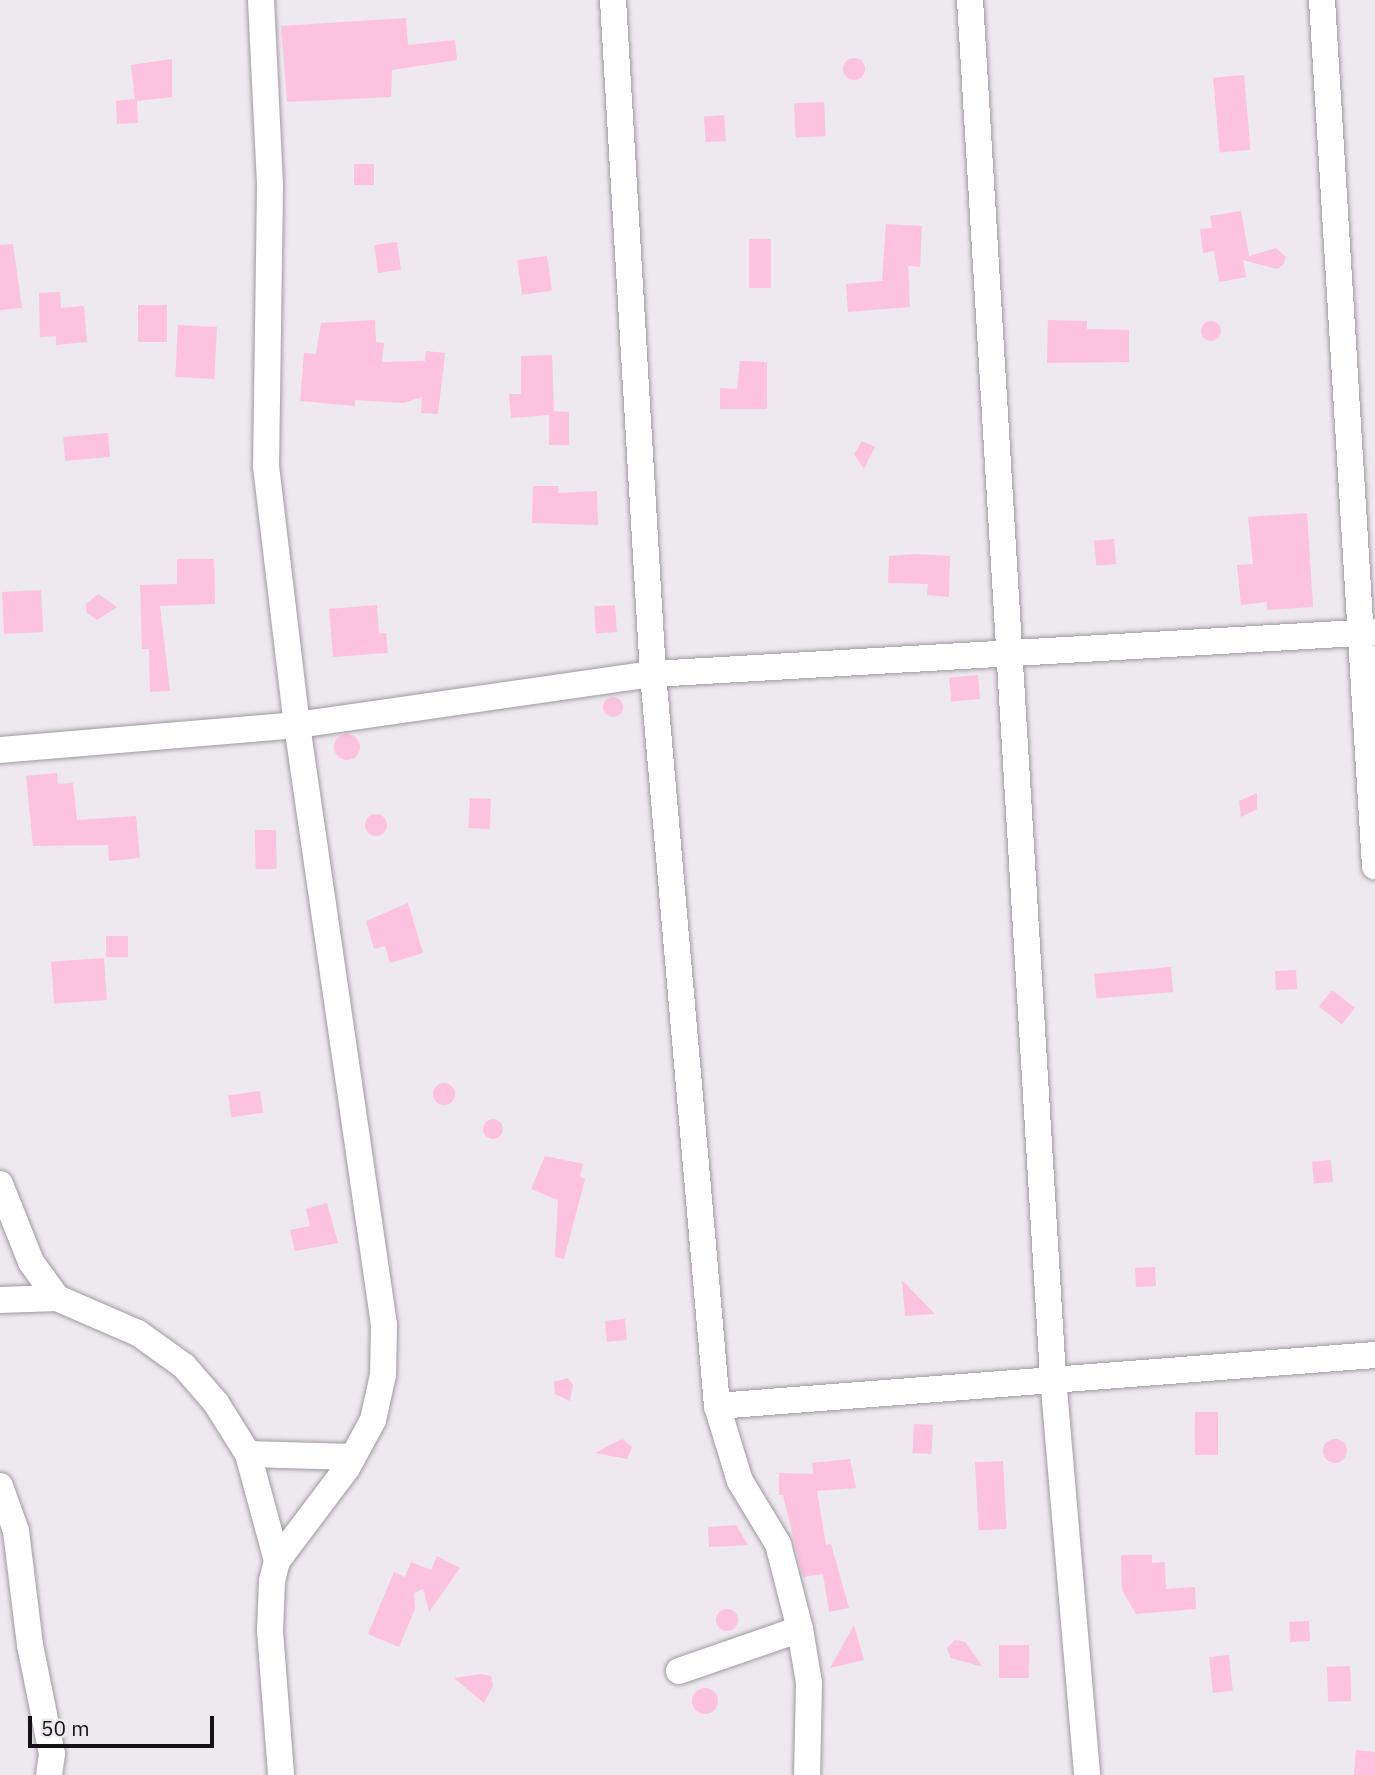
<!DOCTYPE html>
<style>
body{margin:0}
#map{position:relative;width:1375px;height:1775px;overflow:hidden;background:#eee8ef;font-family:"IBM Plex Sans",sans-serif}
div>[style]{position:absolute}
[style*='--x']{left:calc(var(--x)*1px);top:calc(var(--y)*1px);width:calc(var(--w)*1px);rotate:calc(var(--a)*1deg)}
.building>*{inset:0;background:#fcc2e0;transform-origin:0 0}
.round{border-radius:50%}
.roads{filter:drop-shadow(0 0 2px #9f99a0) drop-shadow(0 0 2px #9f99a0)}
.minor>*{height:26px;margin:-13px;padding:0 13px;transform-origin:13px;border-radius:13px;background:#fff}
span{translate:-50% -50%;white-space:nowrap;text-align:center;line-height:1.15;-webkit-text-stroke:7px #eee8ef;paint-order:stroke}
.scale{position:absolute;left:28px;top:1716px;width:186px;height:32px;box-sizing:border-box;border:4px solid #141215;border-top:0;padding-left:9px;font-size:21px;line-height:24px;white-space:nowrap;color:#141215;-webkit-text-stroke:5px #eee8ef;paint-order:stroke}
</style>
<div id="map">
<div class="building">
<i style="clip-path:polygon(406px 18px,408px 45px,455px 40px,457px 60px,392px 70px,391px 97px,287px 102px,281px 26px)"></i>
<i class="round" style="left:843px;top:58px;width:22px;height:22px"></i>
<i style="clip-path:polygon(172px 59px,172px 97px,137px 101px,138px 123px,117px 124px,116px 101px,135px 99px,131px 65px)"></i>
<i style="left:1244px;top:75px;width:75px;height:31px;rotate:85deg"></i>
<i style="left:824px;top:102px;width:34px;height:30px;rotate:87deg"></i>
<i style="left:724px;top:115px;width:26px;height:20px;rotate:86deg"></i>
<i style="left:354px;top:164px;width:20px;height:21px"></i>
<i style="clip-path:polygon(1241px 211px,1249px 256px,1276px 248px,1286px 257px,1284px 264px,1277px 269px,1243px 260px,1246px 277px,1219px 282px,1214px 251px,1203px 253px,1200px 229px,1212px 228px,1210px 216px)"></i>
<i style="clip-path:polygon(886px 224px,922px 226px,920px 267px,908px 266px,910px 307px,848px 312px,846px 284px,882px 281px)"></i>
<i style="left:749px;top:239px;width:22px;height:49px"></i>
<i style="left:397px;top:242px;width:28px;height:23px;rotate:82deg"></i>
<i style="clip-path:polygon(13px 244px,22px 308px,0 310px,0 245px)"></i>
<i style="left:547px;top:256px;width:35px;height:30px;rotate:82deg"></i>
<i style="clip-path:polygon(60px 292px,61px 308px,84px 306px,87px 342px,56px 345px,56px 336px,40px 337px,39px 293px)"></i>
<i style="left:138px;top:305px;width:29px;height:37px"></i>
<i style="clip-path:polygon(375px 320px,376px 342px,384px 343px,382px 362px,425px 361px,426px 351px,445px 353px,438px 414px,421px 413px,422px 397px,403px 403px,355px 400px,355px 406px,300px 401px,304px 353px,316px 354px,321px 323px)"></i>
<i style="clip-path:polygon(1048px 320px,1087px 321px,1087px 329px,1129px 330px,1129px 362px,1047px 363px)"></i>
<i class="round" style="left:1201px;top:321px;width:20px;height:20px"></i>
<i style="left:178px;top:325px;width:39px;height:52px;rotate:3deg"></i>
<i style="clip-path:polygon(552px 355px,554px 411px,569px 412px,569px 445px,549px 445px,549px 415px,511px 418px,509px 394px,521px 394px,521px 356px)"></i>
<i style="clip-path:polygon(740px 361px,767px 362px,767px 409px,720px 409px,720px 388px,737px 389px)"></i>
<i style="left:108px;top:433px;width:24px;height:45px;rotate:85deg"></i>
<i style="clip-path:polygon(862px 441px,875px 447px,864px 469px,854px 454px)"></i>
<i style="clip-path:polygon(533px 486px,559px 486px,558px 493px,597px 491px,598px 525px,532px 523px)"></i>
<i style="clip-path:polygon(1307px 513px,1313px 607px,1267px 610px,1267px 602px,1241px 605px,1237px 565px,1253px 564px,1248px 517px)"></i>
<i style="left:1114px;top:539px;width:25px;height:20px;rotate:85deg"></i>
<i style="clip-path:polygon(914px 554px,950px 556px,949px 597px,927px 595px,928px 584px,888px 583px,889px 556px)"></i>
<i style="clip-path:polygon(177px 559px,214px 559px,215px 604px,160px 606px,170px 691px,150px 692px,149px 649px,142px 649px,140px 585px,177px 584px)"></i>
<i style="left:41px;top:590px;width:42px;height:39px;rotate:87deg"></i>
<i style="clip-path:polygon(98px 594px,117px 607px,97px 620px,87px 613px,86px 604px)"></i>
<i style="clip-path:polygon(377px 605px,379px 633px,386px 633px,388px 653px,333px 657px,329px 609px)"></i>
<i style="left:615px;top:605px;width:27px;height:21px;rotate:86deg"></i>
<i style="left:978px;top:675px;width:24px;height:29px;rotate:85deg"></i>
<i class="round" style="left:603px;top:697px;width:20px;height:20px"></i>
<i class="round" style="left:334px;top:734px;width:26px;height:26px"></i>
<i style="clip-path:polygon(57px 773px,58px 784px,73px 783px,77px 820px,136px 816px,140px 858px,109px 861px,108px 845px,33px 846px,26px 776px)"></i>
<i style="clip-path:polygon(1257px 793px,1257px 809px,1241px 817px,1239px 801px)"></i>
<i style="left:470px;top:798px;width:21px;height:30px;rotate:3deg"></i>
<i class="round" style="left:365px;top:814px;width:22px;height:22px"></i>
<i style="left:276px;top:830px;width:39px;height:21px;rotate:89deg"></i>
<i style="clip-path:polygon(408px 903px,423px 953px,390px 963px,385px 946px,374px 949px,366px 921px)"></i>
<i style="left:106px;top:936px;width:22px;height:21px"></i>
<i style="left:104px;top:958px;width:42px;height:53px;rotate:86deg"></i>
<i style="left:1171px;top:967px;width:25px;height:77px;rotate:85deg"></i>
<i style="left:1296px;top:970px;width:19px;height:21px;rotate:87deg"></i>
<i style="left:1332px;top:990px;width:29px;height:21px;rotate:38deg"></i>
<i class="round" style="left:433px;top:1083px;width:22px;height:22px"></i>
<i style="left:260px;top:1091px;width:22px;height:32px;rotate:82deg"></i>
<i class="round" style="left:483px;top:1119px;width:20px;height:20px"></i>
<i style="clip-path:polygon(545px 1156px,583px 1164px,580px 1177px,585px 1179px,564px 1259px,555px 1257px,558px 1200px,531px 1189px)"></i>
<i style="left:1331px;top:1160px;width:22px;height:19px;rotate:85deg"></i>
<i style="clip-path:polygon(327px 1203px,338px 1243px,295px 1251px,290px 1230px,310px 1226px,306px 1209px)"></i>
<i style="left:1155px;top:1267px;width:19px;height:20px;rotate:87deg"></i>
<i style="clip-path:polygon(902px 1280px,935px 1314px,905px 1316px)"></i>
<i style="left:625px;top:1319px;width:21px;height:20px;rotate:85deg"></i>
<i style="clip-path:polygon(568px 1378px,573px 1385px,570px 1401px,555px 1394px,554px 1382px)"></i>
<i style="left:1195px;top:1412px;width:23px;height:43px"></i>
<i style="left:914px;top:1424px;width:19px;height:29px;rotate:3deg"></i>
<i class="round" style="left:1323px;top:1439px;width:24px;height:24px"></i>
<i style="clip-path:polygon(622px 1439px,632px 1447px,627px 1459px,595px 1453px)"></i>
<i style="clip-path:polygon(850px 1459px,856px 1488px,817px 1491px,826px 1545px,831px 1544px,849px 1608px,829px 1612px,823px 1574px,803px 1577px,783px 1495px,779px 1495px,779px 1473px,813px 1474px,812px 1463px)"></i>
<i style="left:1003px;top:1461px;width:68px;height:28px;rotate:87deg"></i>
<i style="clip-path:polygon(736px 1525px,748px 1545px,709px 1547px,708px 1527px)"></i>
<i style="clip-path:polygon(1121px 1555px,1152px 1555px,1152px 1563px,1165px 1562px,1166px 1589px,1195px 1587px,1196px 1609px,1136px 1614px,1122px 1590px)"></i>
<i style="clip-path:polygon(437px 1556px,460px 1568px,429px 1612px,423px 1589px,414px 1593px,415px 1609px,399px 1647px,368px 1634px,394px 1572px,405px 1577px,411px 1562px,431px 1570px)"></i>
<i class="round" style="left:716px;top:1609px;width:22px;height:22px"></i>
<i style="left:1309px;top:1621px;width:20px;height:20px;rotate:87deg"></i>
<i style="clip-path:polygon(854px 1625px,864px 1660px,830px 1668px)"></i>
<i style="clip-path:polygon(955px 1640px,965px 1642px,983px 1667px,951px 1658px,947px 1648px)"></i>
<i style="left:1029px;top:1645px;width:33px;height:30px;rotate:90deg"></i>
<i style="left:1229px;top:1655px;width:36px;height:20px;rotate:84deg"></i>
<i style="left:1350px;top:1666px;width:35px;height:23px;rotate:88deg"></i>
<i style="clip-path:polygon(481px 1674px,491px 1676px,493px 1686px,484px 1703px,454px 1678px)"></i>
<i class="round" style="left:692px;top:1688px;width:26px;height:26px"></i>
<i style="clip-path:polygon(1356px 1750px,1375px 1752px,1375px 1775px,1354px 1775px)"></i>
</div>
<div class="roads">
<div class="minor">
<i style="--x:261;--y:0;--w:185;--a:87.2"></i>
<i style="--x:270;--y:185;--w:281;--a:90.8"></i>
<i style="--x:266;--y:466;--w:261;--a:83.2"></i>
<i style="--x:297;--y:725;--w:606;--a:81.75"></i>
<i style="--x:384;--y:1325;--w:50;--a:91.1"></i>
<i style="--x:383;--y:1375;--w:46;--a:102.5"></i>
<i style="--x:373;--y:1420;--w:55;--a:118.4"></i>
<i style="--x:347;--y:1468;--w:116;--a:127"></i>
<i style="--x:277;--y:1561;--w:21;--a:104"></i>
<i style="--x:272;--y:1581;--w:50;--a:92.3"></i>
<i style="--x:270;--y:1631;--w:144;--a:85.6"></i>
<i style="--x:613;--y:0;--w:675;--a:86.6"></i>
<i style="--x:653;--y:674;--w:735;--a:85"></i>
<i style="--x:717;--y:1406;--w:660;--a:-4.43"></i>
<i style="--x:970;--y:0;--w:1379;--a:86.55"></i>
<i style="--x:1053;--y:1377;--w:399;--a:85.1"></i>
<i style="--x:1322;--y:0;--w:868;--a:86.5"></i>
<i style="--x:0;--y:750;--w:298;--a:-4.8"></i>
<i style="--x:297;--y:725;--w:360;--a:-8.2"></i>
<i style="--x:653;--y:674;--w:723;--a:-3.33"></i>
<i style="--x:0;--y:1184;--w:84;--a:68.3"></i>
<i style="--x:31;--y:1262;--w:44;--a:54.2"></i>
<i style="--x:57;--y:1298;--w:88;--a:23.4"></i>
<i style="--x:138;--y:1333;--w:57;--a:35.7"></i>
<i style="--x:184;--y:1366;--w:49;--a:49.1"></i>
<i style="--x:216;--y:1403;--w:60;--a:57.9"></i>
<i style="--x:248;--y:1454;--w:111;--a:74.8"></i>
<i style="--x:0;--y:1300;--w:57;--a:-2"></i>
<i style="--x:717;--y:1406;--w:78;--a:73"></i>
<i style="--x:740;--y:1481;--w:74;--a:58.9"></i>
<i style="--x:778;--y:1544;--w:88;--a:75.5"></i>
<i style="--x:800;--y:1629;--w:55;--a:80.5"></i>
<i style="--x:809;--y:1683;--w:92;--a:91.2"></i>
<i style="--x:248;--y:1454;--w:105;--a:1.6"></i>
<i style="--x:0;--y:1486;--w:48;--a:70.4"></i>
<i style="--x:16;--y:1531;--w:115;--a:83"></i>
<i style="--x:30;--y:1645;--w:111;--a:78.6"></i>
<i style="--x:52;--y:1754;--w:21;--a:98"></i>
<i style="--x:679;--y:1671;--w:128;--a:-19.1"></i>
</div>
</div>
<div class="scale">50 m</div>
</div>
